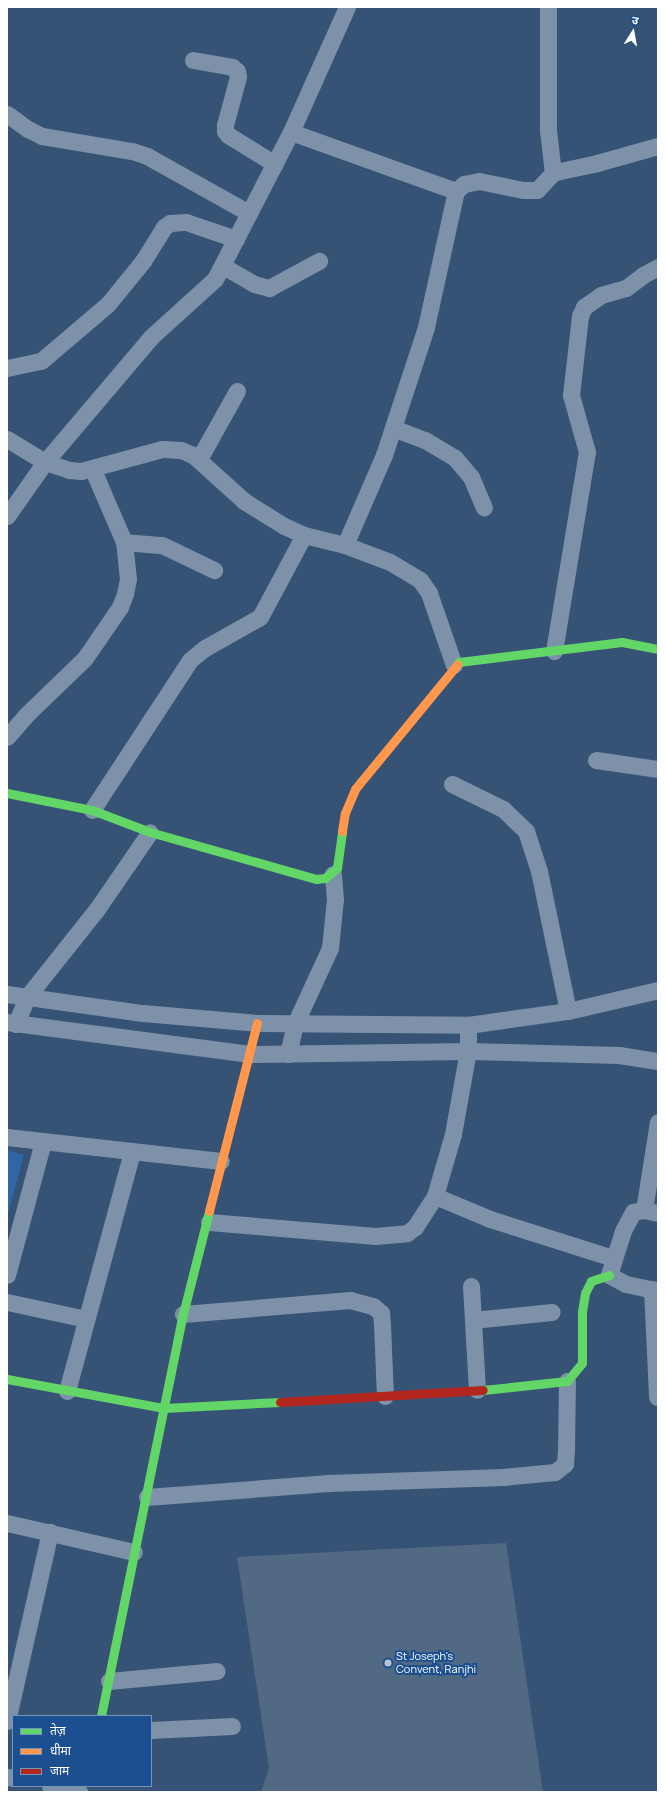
<!DOCTYPE html>
<meta charset="utf-8">
<style>
body{margin:0}
#map{position:relative;width:665px;height:1799px;overflow:hidden;background:#365274;font-family:Manrope,"Noto Sans Devanagari",sans-serif}
div>[style]{position:absolute}
[style*='--x']{left:calc(var(--x)*1px);top:calc(var(--y)*1px);width:calc(var(--w)*1px);rotate:calc(var(--a)*1deg)}
.green>*{inset:0;background:#2f66a5}
.building>*{inset:0;background:#526984}
.street>*{height:17px;margin:-8.5px;padding:0 8.5px;transform-origin:8.5px;border-radius:8.5px;background:#7d92a8}
.fast>*{height:9px;margin:-4.5px;padding:0 4.5px;transform-origin:4.5px;border-radius:4.5px;background:#63d668}
.slow>*{height:9px;margin:-4.5px;padding:0 4.5px;transform-origin:4.5px;border-radius:4.5px;background:#ff974d}
.jam>*{height:9px;margin:-4.5px;padding:0 4.5px;transform-origin:4.5px;border-radius:4.5px;background:#b3261e}
.dots>*{width:11px;height:11px;translate:-50% -50%;box-sizing:border-box;border:2px solid #1b4f8f;border-radius:50%}
span{translate:-50% -50%;white-space:nowrap;text-align:center;line-height:1.15;-webkit-text-stroke:4px #1b4f8f;paint-order:stroke}
.poi-label{font-size:11px;color:#fff}
.left{translate:0 -50%;text-align:left}
.frame{position:absolute;inset:0;border:8px solid #fff;pointer-events:none}
.legend{position:absolute;left:12px;top:1715px;width:140px;height:72px;box-sizing:border-box;background:#1b4f8f;border:1px solid #7695bc;margin:0;padding:5px 7px;list-style:none;font-size:12px;color:#fff}
.legend li{display:flex;align-items:center;gap:8px;height:20px}
.legend b{width:20px;border:1px solid #7695bc}
.north{position:absolute;left:613px;top:12px;width:40px;height:40px;-webkit-text-stroke:3px #1b4f8f;paint-order:stroke;rotate:11deg;font-size:11px;font-weight:700;line-height:16px;text-align:center;color:#fff}
.north::after{content:'';display:block;margin:auto;width:14px;height:18px;background:#fff;clip-path:polygon(50% 0,100% 100%,50% 72%,0 100%)}
</style>
<div id="map">
<div class="green">
<i style="clip-path:polygon(7px 1150px,24px 1155px,7px 1218px)"></i>
</div>
<div class="building">
<i style="clip-path:polygon(506px 1543px,543px 1792px,261px 1792px,269px 1768px,237px 1557px)"></i>
</div>
<div class="street">
<i style="--x:548;--y:7;--w:123;--a:90"></i>
<i style="--x:548;--y:130;--w:43;--a:83.4"></i>
<i style="--x:193;--y:60;--w:40;--a:10"></i>
<i style="--x:232;--y:67;--w:6;--a:39"></i>
<i style="--x:237;--y:71;--w:6;--a:81"></i>
<i style="--x:238;--y:77;--w:50;--a:105.2"></i>
<i style="--x:225;--y:125;--w:6;--a:90"></i>
<i style="--x:225;--y:131;--w:5;--a:53"></i>
<i style="--x:228;--y:135;--w:55;--a:31.7"></i>
<i style="--x:7;--y:114;--w:26;--a:36"></i>
<i style="--x:28;--y:129;--w:16;--a:27"></i>
<i style="--x:42;--y:136;--w:91;--a:9.5"></i>
<i style="--x:132;--y:151;--w:16;--a:18"></i>
<i style="--x:147;--y:156;--w:117;--a:29.2"></i>
<i style="--x:291;--y:132;--w:175;--a:19.7"></i>
<i style="--x:223;--y:266;--w:36;--a:30"></i>
<i style="--x:254;--y:284;--w:16;--a:15"></i>
<i style="--x:269;--y:288;--w:57;--a:-28.4"></i>
<i style="--x:7;--y:368;--w:35;--a:-12"></i>
<i style="--x:41;--y:361;--w:88;--a:-40.4"></i>
<i style="--x:108;--y:304;--w:55;--a:-50.9"></i>
<i style="--x:143;--y:261;--w:40;--a:-58"></i>
<i style="--x:164;--y:227;--w:7;--a:-34"></i>
<i style="--x:170;--y:223;--w:16;--a:-4"></i>
<i style="--x:186;--y:222;--w:53;--a:18.8"></i>
<i style="--x:393;--y:428;--w:34;--a:21"></i>
<i style="--x:425;--y:440;--w:35;--a:31"></i>
<i style="--x:455;--y:458;--w:25;--a:50"></i>
<i style="--x:471;--y:477;--w:33;--a:67"></i>
<i style="--x:7;--y:439;--w:44;--a:31.2"></i>
<i style="--x:45;--y:462;--w:25;--a:18"></i>
<i style="--x:69;--y:470;--w:12;--a:5"></i>
<i style="--x:81;--y:471;--w:84;--a:-15.2"></i>
<i style="--x:162;--y:449;--w:19;--a:3"></i>
<i style="--x:181;--y:450;--w:13;--a:23"></i>
<i style="--x:193;--y:455;--w:69;--a:42"></i>
<i style="--x:244;--y:501;--w:47;--a:32"></i>
<i style="--x:284;--y:526;--w:22;--a:24"></i>
<i style="--x:304;--y:535;--w:42;--a:13.7"></i>
<i style="--x:345;--y:545;--w:48;--a:20.7"></i>
<i style="--x:390;--y:562;--w:35;--a:31"></i>
<i style="--x:420;--y:580;--w:16;--a:55"></i>
<i style="--x:429;--y:593;--w:76;--a:70.9"></i>
<i style="--x:199;--y:459;--w:78;--a:-60.8"></i>
<i style="--x:7;--y:516;--w:66;--a:-54.9"></i>
<i style="--x:45;--y:462;--w:164;--a:-49.7"></i>
<i style="--x:151;--y:337;--w:86;--a:-42.2"></i>
<i style="--x:215;--y:279;--w:165;--a:-62.7"></i>
<i style="--x:291;--y:132;--w:137;--a:-65.9"></i>
<i style="--x:124;--y:542;--w:38;--a:5"></i>
<i style="--x:162;--y:545;--w:58;--a:25.7"></i>
<i style="--x:345;--y:545;--w:98;--a:-66.6"></i>
<i style="--x:384;--y:455;--w:135;--a:-71.8"></i>
<i style="--x:426;--y:327;--w:139;--a:-77.6"></i>
<i style="--x:456;--y:191;--w:11;--a:-41"></i>
<i style="--x:464;--y:184;--w:15;--a:-11"></i>
<i style="--x:479;--y:181;--w:45;--a:11.6"></i>
<i style="--x:523;--y:190;--w:14;--a:0"></i>
<i style="--x:537;--y:190;--w:23;--a:-47"></i>
<i style="--x:553;--y:173;--w:7;--a:-16"></i>
<i style="--x:560;--y:171;--w:38;--a:-12"></i>
<i style="--x:597;--y:163;--w:63;--a:-15.6"></i>
<i style="--x:554;--y:651;--w:202;--a:-80.6"></i>
<i style="--x:587;--y:452;--w:59;--a:-105.7"></i>
<i style="--x:571;--y:395;--w:80;--a:-83.5"></i>
<i style="--x:580;--y:316;--w:10;--a:-66"></i>
<i style="--x:584;--y:307;--w:21;--a:-35"></i>
<i style="--x:601;--y:295;--w:26;--a:-16"></i>
<i style="--x:626;--y:288;--w:21;--a:-37"></i>
<i style="--x:643;--y:275;--w:17;--a:-28"></i>
<i style="--x:7;--y:737;--w:28;--a:-49"></i>
<i style="--x:25;--y:716;--w:83;--a:-44"></i>
<i style="--x:85;--y:658;--w:62;--a:-55.5"></i>
<i style="--x:120;--y:607;--w:14;--a:-69"></i>
<i style="--x:125;--y:594;--w:15;--a:-79"></i>
<i style="--x:128;--y:579;--w:37;--a:-96"></i>
<i style="--x:124;--y:542;--w:78;--a:-113.3"></i>
<i style="--x:596;--y:760;--w:63;--a:8.3"></i>
<i style="--x:452;--y:784;--w:57;--a:26.1"></i>
<i style="--x:503;--y:809;--w:32;--a:44"></i>
<i style="--x:526;--y:831;--w:42;--a:72"></i>
<i style="--x:539;--y:871;--w:143;--a:78.3"></i>
<i style="--x:92;--y:810;--w:179;--a:-56.8"></i>
<i style="--x:190;--y:660;--w:19;--a:-39"></i>
<i style="--x:205;--y:648;--w:63;--a:-29.4"></i>
<i style="--x:260;--y:617;--w:93;--a:-61.8"></i>
<i style="--x:7;--y:994;--w:137;--a:8"></i>
<i style="--x:143;--y:1013;--w:114;--a:5"></i>
<i style="--x:257;--y:1023;--w:211;--a:0.5"></i>
<i style="--x:468;--y:1025;--w:101;--a:-8"></i>
<i style="--x:568;--y:1011;--w:92;--a:-13.1"></i>
<i style="--x:7;--y:1022;--w:245;--a:7.5"></i>
<i style="--x:250;--y:1054;--w:218;--a:-0.8"></i>
<i style="--x:468;--y:1051;--w:151;--a:1.5"></i>
<i style="--x:619;--y:1055;--w:39;--a:9"></i>
<i style="--x:16;--y:1024;--w:29;--a:-68"></i>
<i style="--x:27;--y:997;--w:112;--a:-51.5"></i>
<i style="--x:97;--y:909;--w:93;--a:-55.5"></i>
<i style="--x:288;--y:1054;--w:31;--a:-77"></i>
<i style="--x:295;--y:1024;--w:84;--a:-65.3"></i>
<i style="--x:330;--y:948;--w:49;--a:-84.2"></i>
<i style="--x:335;--y:899;--w:25;--a:-95"></i>
<i style="--x:7;--y:1137;--w:215;--a:6.4"></i>
<i style="--x:435;--y:1196;--w:60;--a:22.7"></i>
<i style="--x:490;--y:1219;--w:129;--a:17.6"></i>
<i style="--x:644;--y:1210;--w:89;--a:-81"></i>
<i style="--x:658;--y:1213;--w:14;--a:-168"></i>
<i style="--x:644;--y:1210;--w:11;--a:170"></i>
<i style="--x:633;--y:1212;--w:21;--a:118"></i>
<i style="--x:623;--y:1231;--w:46;--a:107.7"></i>
<i style="--x:609;--y:1275;--w:19;--a:28"></i>
<i style="--x:626;--y:1284;--w:33;--a:12"></i>
<i style="--x:209;--y:1222;--w:167;--a:4.8"></i>
<i style="--x:375;--y:1236;--w:32;--a:-5"></i>
<i style="--x:407;--y:1233;--w:10;--a:-37"></i>
<i style="--x:415;--y:1227;--w:37;--a:-57"></i>
<i style="--x:435;--y:1196;--w:65;--a:-73.8"></i>
<i style="--x:453;--y:1134;--w:84;--a:-79.8"></i>
<i style="--x:468;--y:1051;--w:26;--a:-90"></i>
<i style="--x:7;--y:1275;--w:138;--a:-74.9"></i>
<i style="--x:471;--y:1286;--w:104;--a:86.7"></i>
<i style="--x:652;--y:1289;--w:108;--a:87.3"></i>
<i style="--x:7;--y:1302;--w:81;--a:12.1"></i>
<i style="--x:183;--y:1314;--w:168;--a:-4.8"></i>
<i style="--x:350;--y:1300;--w:24;--a:15"></i>
<i style="--x:373;--y:1306;--w:11;--a:41"></i>
<i style="--x:381;--y:1313;--w:12;--a:85"></i>
<i style="--x:382;--y:1325;--w:71;--a:87.6"></i>
<i style="--x:473;--y:1320;--w:79;--a:-5.8"></i>
<i style="--x:67;--y:1391;--w:248;--a:-74.8"></i>
<i style="--x:147;--y:1497;--w:182;--a:-4.4"></i>
<i style="--x:328;--y:1483;--w:175;--a:-2"></i>
<i style="--x:503;--y:1477;--w:52;--a:-5.5"></i>
<i style="--x:555;--y:1472;--w:13;--a:-39"></i>
<i style="--x:565;--y:1464;--w:13;--a:-86"></i>
<i style="--x:566;--y:1451;--w:70;--a:-89.2"></i>
<i style="--x:7;--y:1523;--w:130;--a:12.9"></i>
<i style="--x:109;--y:1681;--w:108;--a:-5.3"></i>
<i style="--x:7;--y:1721;--w:194;--a:-77.2"></i>
<i style="--x:151;--y:1730;--w:81;--a:-2.8"></i>
<i style="--x:7;--y:1777;--w:6;--a:9"></i>
<i style="--x:50;--y:1786;--w:30;--a:12"></i>
</div>
<div class="fast">
<i style="--x:457;--y:665;--w:4;--a:-56"></i>
<i style="--x:459;--y:662;--w:164;--a:-7"></i>
<i style="--x:622;--y:642;--w:37;--a:11"></i>
<i style="--x:7;--y:793;--w:87;--a:11.3"></i>
<i style="--x:92;--y:810;--w:62;--a:20.8"></i>
<i style="--x:150;--y:832;--w:173;--a:15.8"></i>
<i style="--x:316;--y:879;--w:9;--a:-6"></i>
<i style="--x:325;--y:878;--w:16;--a:-40"></i>
<i style="--x:337;--y:868;--w:37;--a:-82"></i>
<i style="--x:7;--y:1379;--w:160;--a:10.5"></i>
<i style="--x:164;--y:1408;--w:116;--a:-3"></i>
<i style="--x:483;--y:1390;--w:84;--a:-6.1"></i>
<i style="--x:567;--y:1381;--w:23;--a:-50"></i>
<i style="--x:582;--y:1363;--w:51;--a:-90"></i>
<i style="--x:582;--y:1312;--w:19;--a:-81"></i>
<i style="--x:585;--y:1293;--w:13;--a:-63"></i>
<i style="--x:591;--y:1281;--w:19;--a:-18"></i>
<i style="--x:101;--y:1716;--w:410;--a:-78.5"></i>
<i style="--x:183;--y:1314;--w:106;--a:-75.8"></i>
</div>
<div class="slow">
<i style="--x:342;--y:831;--w:18;--a:-81"></i>
<i style="--x:345;--y:813;--w:26;--a:-67"></i>
<i style="--x:355;--y:789;--w:161;--a:-50.6"></i>
<i style="--x:209;--y:1211;--w:194;--a:-75.7"></i>
</div>
<div class="jam">
<i style="--x:280;--y:1402;--w:203;--a:-3.4"></i>
</div>
<div class="dots">
<i style="left:388px;top:1663px;background:#b9c2ce"></i>
</div>
<div class="poi-label">
<span class="left" style="left:396px;top:1663px">St Joseph's<br>Convent, Ranjhi</span>
</div>
<div class="frame"></div>
<ul class="legend">
<li><b style="height:5px;background:#63d668"></b>तेज़</li>
<li><b style="height:5px;background:#ff974d"></b>धीमा</li>
<li><b style="height:5px;background:#b3261e"></b>जाम</li>
</ul>
<div class="north">उ</div>
</div>
